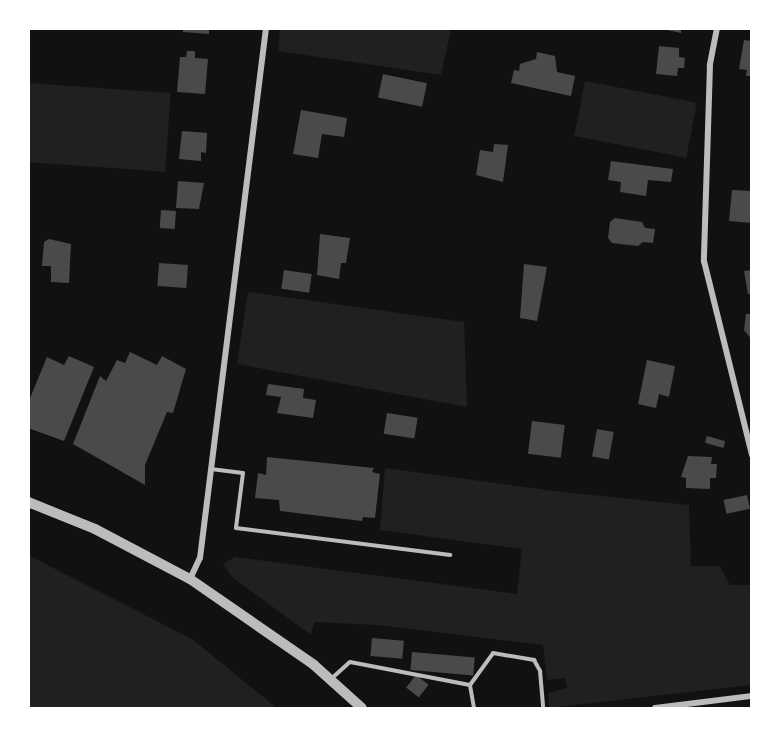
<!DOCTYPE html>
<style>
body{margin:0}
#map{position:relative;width:780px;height:737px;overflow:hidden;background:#111;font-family:Rubik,sans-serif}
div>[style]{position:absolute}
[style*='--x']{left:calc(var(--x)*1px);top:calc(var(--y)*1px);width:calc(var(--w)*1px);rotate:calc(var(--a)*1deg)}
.green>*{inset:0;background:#202020;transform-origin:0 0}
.building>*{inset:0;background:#4a4a4a;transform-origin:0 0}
.service>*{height:4px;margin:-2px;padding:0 2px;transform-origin:2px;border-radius:2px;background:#bcbcbc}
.minor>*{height:6px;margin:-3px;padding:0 3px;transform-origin:3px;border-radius:3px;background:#bcbcbc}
.tertiary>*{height:10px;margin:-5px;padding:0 5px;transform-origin:5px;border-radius:5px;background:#bcbcbc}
span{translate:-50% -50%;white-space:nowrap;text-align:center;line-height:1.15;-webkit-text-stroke:4.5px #fff;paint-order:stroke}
.frame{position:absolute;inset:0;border:30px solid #fff;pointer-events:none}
</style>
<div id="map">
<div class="green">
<i style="clip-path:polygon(280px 29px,280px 28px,451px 29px,441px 75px,278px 51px)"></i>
<i style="left:585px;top:81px;width:114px;height:56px;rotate:11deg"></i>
<i style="left:28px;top:83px;width:143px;height:79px;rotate:4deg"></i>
<i style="clip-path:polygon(248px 292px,464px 322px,467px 407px,237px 364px)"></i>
<i style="clip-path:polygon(385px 468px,553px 491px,689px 505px,691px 566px,720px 566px,730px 585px,751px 585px,751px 685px,549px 708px,548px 693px,567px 688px,565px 678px,547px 680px,543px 645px,377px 625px,314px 622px,311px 635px,233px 578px,223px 564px,235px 557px,517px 594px,522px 549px,380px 530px)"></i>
<i style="clip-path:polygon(28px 555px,192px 639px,277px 708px,29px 708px)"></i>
</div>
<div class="building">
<i style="clip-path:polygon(183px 28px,209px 28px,209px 34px,183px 32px)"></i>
<i style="clip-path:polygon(658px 28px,681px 28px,681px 33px)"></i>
<i style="clip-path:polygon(744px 40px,752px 41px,752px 76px,746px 76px,747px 70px,739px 69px)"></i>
<i style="clip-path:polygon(659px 46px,679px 48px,679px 57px,685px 58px,684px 68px,678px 68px,677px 76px,656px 74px)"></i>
<i style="clip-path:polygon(187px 51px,195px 51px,195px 58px,208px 59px,205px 94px,177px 92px,180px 57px,186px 57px)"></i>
<i style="clip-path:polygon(537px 52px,555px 56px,557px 72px,575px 76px,571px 96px,511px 83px,514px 70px,519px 71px,520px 64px,536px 59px)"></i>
<i style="left:383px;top:74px;width:45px;height:24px;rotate:12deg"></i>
<i style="clip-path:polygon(301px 110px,347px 118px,344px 137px,322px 134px,318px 158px,293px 154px)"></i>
<i style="clip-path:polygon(182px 131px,207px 133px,206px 153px,201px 152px,201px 161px,179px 159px)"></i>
<i style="clip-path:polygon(494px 144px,508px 145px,503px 182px,476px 175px,480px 150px,493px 152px)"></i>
<i style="clip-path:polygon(611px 161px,673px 169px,671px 182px,648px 180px,646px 196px,620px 192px,621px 182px,608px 180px)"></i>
<i style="clip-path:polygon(178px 181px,204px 183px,199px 209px,176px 208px)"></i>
<i style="clip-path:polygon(732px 190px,752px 191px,752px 223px,729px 221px)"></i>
<i style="left:161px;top:210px;width:15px;height:18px;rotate:4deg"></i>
<i style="clip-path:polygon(615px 218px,642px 222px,645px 228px,655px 229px,653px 243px,643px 242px,638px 246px,612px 243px,608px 238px,610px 222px)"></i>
<i style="clip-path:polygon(320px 234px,350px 238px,346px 263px,341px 263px,339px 279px,317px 275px)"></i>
<i style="clip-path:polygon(49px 239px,71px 244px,69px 283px,51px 282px,51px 266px,42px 266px,44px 242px)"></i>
<i style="left:159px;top:263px;width:29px;height:23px;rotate:4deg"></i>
<i style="clip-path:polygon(524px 264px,547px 267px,537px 321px,520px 318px)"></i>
<i style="left:284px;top:270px;width:28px;height:19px;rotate:8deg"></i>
<i style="clip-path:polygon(752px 270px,752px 294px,748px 294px,744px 271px)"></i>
<i style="clip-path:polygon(746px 314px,752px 314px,752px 340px,744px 330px)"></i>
<i style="clip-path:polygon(130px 352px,157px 365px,162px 356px,186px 369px,173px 413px,167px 412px,145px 465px,145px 485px,73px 444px,100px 376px,106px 381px,117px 360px,125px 363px)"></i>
<i style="clip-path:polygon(69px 356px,94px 367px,64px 441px,28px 428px,28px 403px,47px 357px,64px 365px)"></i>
<i style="clip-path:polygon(647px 360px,675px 366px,669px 397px,659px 394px,656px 408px,638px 404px)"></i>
<i style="clip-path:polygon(268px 384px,304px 389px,303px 398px,316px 400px,313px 418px,277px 413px,281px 397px,266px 395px)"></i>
<i style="left:387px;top:413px;width:31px;height:21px;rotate:9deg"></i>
<i style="left:532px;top:421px;width:33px;height:33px;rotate:7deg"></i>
<i style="left:597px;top:429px;width:17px;height:28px;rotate:10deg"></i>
<i style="left:707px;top:436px;width:19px;height:7px;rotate:16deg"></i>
<i style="clip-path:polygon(688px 456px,712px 457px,711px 464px,717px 464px,716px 478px,710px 478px,710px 489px,686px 488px,686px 478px,681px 477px)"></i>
<i style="clip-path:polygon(267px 457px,374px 468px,372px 472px,380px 474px,375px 518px,363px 517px,362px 521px,280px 511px,279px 500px,255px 498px,258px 473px,266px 475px)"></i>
<i style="left:747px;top:495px;width:14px;height:24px;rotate:78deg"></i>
<i style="left:372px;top:638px;width:32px;height:18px;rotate:5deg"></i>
<i style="left:412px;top:652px;width:63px;height:18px;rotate:5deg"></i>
<i style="left:416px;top:675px;width:16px;height:16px;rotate:38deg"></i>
</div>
<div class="service">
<i style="--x:211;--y:469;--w:32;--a:7"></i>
<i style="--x:243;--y:473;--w:55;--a:97.3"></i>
<i style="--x:236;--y:528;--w:216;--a:7.2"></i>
<i style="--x:331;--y:679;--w:25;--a:-42"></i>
<i style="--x:350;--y:662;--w:122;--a:10.9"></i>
<i style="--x:474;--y:708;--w:23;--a:-100"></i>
<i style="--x:470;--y:685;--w:39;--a:-54"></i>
<i style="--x:493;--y:653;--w:42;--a:9.7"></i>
<i style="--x:534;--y:660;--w:13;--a:61"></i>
<i style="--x:540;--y:671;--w:37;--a:85"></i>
</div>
<div class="minor">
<i style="--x:717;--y:28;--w:38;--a:101"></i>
<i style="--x:710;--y:65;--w:196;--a:91.8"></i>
<i style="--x:704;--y:261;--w:200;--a:76.1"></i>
<i style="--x:190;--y:579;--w:23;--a:-65"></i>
<i style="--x:200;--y:558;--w:534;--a:-82.9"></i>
<i style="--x:655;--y:708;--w:98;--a:-7.1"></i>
</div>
<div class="tertiary">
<i style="--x:28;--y:502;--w:72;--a:21.9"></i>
<i style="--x:95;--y:529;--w:107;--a:27.8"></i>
<i style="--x:190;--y:579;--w:151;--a:34.7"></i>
<i style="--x:314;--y:665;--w:64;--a:41.9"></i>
</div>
<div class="frame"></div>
</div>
